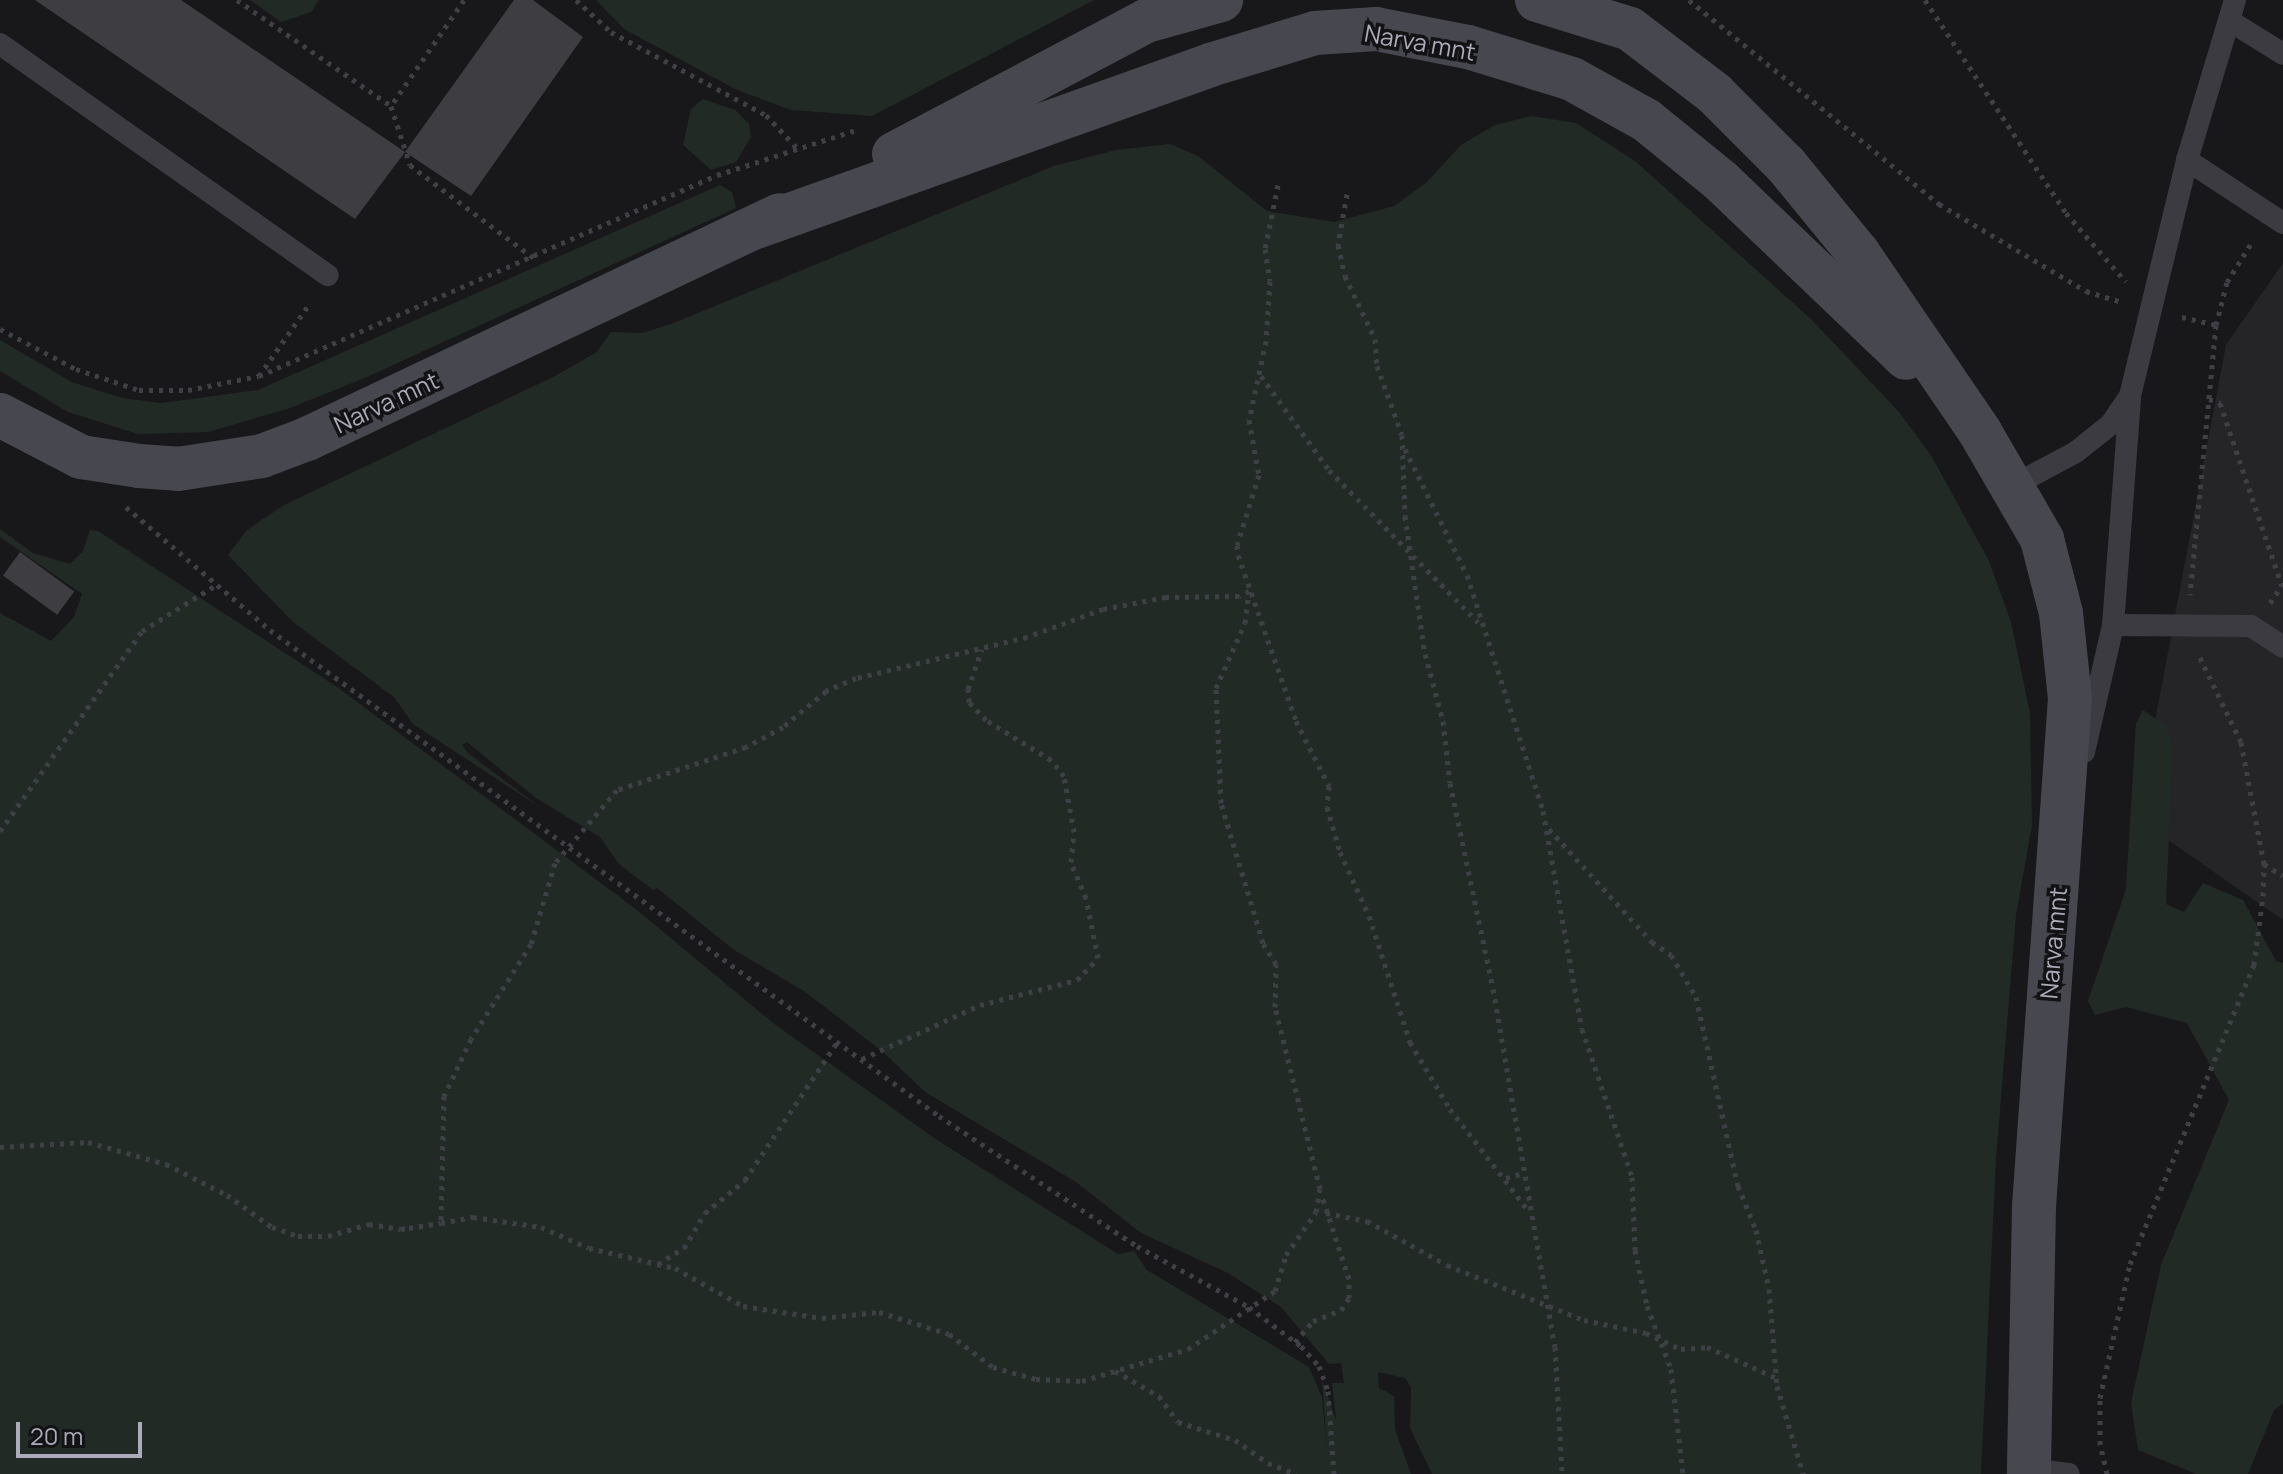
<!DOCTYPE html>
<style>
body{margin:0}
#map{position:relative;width:2283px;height:1474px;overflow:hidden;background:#18181a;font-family:Manrope,sans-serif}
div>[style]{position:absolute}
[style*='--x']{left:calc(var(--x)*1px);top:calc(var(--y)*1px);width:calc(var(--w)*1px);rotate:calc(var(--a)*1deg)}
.built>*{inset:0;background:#252427}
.green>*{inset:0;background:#222a25}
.building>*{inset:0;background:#3e3d41;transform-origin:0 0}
.path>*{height:5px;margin-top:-2.5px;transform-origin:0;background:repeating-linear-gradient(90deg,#3f3f46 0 4px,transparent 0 10px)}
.lane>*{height:22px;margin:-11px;padding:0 11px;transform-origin:11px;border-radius:11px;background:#3b3b41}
.secondary>*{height:44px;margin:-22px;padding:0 22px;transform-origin:22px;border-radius:22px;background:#47474f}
span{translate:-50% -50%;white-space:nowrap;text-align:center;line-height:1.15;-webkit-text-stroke:7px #131315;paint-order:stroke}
.street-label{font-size:24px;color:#ababb9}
.scale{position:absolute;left:16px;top:1422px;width:126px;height:36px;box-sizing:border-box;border:4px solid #ababb9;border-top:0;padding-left:10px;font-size:24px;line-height:28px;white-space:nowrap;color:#ababb9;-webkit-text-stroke:6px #131315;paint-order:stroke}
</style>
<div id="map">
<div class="built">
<i style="clip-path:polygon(2283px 263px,2283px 920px,2142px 822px,2155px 721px,2226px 345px)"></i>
</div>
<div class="green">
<i style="clip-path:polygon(250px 0,319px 0,311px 12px,281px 22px)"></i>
<i style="clip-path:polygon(596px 0,1094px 0,872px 116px,791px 110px,735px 89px,624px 29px)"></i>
<i style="clip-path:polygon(703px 99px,735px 110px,749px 124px,751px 137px,736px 162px,711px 170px,683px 145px,691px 109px)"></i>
<i style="clip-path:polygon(1531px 116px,1576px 123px,1635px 161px,1812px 320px,1899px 412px,1932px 457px,1989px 561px,2011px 622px,2030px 713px,2032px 825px,2016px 915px,1996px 1158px,1981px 1474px,1432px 1474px,1410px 1428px,1411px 1387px,1405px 1378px,1378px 1372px,1379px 1388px,1394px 1396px,1395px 1429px,1411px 1474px,0 1474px,0 613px,51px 641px,74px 617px,82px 594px,0 537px,0 529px,33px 553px,70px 564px,83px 551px,90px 530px,98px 531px,337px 687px,637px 910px,773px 1023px,937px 1140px,1118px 1254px,1134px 1251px,1147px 1270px,1309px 1367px,1322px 1397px,1327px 1450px,1322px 1379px,1336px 1420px,1332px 1383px,1344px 1383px,1341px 1363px,1329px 1364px,1281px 1307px,1228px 1273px,1141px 1233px,1076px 1182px,925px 1092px,882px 1051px,804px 991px,734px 950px,657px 888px,653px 890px,619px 864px,600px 837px,536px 798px,467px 742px,462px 745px,468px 753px,541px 808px,413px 724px,394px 697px,293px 622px,228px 555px,247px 530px,284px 505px,555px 376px,597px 352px,611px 332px,642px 333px,674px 323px,1054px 166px,1116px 150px,1170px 144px,1198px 156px,1267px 211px,1334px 222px,1394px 206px,1427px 182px,1461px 145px,1495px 125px)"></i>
<i style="clip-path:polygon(720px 185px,732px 192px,736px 208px,367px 377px,290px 408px,208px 432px,138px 434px,68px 412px,0 371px,0 340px,72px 382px,122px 398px,162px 403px,258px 390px)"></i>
<i style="clip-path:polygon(2143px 710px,2166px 726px,2173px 745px,2166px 904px,2184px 912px,2203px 883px,2243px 900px,2276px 961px,2283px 963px,2283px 1403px,2274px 1410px,2248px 1474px,2196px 1474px,2138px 1450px,2131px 1403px,2161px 1265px,2229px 1100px,2187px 1023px,2126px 1007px,2095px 1015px,2088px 1001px,2126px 889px,2136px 724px)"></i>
</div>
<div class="building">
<i style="clip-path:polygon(35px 0,181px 0,405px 152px,355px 219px)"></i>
<i style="clip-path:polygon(514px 0,533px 0,583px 37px,471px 196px,405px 152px)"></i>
<i style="left:20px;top:552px;width:67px;height:29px;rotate:36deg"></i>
</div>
<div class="path">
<i style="--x:237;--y:0;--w:187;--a:34.5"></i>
<i style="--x:464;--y:0;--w:129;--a:124.6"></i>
<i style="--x:391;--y:106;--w:62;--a:72.1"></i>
<i style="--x:410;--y:165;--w:155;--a:36.9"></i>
<i style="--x:576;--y:0;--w:47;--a:42.4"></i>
<i style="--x:611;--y:32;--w:176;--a:28.2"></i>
<i style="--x:766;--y:115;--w:44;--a:46.8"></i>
<i style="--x:1689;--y:0;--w:323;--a:39.2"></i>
<i style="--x:1939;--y:204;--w:171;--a:30.6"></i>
<i style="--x:2086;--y:291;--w:38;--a:17"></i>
<i style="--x:1925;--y:0;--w:255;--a:56.5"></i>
<i style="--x:2066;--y:213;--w:91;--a:49"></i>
<i style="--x:1278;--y:185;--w:65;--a:101.5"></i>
<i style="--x:1265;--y:249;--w:32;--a:81"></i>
<i style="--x:1270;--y:281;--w:60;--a:93.8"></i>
<i style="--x:1266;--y:341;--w:81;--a:102.1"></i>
<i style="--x:1249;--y:420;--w:56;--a:79.7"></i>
<i style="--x:1259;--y:475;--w:73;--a:107.4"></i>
<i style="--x:1237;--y:545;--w:10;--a:84"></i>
<i style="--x:1238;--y:555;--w:176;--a:70.7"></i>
<i style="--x:1296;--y:721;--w:73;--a:63.1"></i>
<i style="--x:1329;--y:786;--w:21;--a:95"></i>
<i style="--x:1327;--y:807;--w:47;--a:73.9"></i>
<i style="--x:1340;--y:852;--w:70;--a:65.6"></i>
<i style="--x:1369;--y:916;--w:133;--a:72"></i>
<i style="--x:1410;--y:1042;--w:78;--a:59.2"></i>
<i style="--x:1450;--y:1109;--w:126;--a:52.4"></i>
<i style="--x:1347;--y:194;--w:52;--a:100"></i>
<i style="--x:1338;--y:245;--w:32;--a:77"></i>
<i style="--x:1345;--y:276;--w:70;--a:64.5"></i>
<i style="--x:1375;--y:339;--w:27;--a:86"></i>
<i style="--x:1377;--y:366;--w:73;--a:70.1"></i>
<i style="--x:1402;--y:435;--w:81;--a:87.9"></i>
<i style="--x:1405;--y:516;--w:139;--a:81.8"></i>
<i style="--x:1425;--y:654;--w:69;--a:75"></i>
<i style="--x:1443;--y:721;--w:62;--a:83.6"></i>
<i style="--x:1450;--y:783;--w:210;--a:78.2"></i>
<i style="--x:1493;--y:989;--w:363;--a:80.2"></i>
<i style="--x:1555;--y:1347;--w:127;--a:86.8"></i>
<i style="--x:2182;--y:317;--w:35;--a:13"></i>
<i style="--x:2216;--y:325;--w:271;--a:95.5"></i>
<i style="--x:2216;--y:325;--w:44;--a:-75.7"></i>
<i style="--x:2227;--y:282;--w:47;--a:-58"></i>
<i style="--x:0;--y:329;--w:86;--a:27.8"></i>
<i style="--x:76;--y:369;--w:66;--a:18.4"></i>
<i style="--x:139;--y:390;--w:49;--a:0"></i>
<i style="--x:188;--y:390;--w:72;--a:-11.2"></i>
<i style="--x:259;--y:376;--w:500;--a:-23.69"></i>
<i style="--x:717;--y:175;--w:149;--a:-17.9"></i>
<i style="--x:259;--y:376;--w:89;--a:-55.1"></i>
<i style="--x:1261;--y:376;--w:116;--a:54.1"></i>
<i style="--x:1329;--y:470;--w:213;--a:45.6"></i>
<i style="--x:2209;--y:399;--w:12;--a:20"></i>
<i style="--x:2220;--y:403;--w:193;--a:71.3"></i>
<i style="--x:1405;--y:449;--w:140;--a:63.8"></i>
<i style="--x:1467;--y:575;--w:248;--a:72.1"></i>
<i style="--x:1543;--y:811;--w:221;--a:79.9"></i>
<i style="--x:1582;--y:1029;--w:156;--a:71.3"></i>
<i style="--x:1632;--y:1177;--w:73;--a:87.6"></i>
<i style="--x:1635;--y:1250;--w:57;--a:77.9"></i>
<i style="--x:1647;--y:1306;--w:67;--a:69.1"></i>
<i style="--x:1671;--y:1369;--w:106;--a:83.5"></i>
<i style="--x:126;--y:507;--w:189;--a:40.5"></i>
<i style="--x:270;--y:630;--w:827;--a:36"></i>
<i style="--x:939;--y:1116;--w:237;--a:33.3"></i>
<i style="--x:1137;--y:1246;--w:128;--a:28.6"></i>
<i style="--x:1249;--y:1307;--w:65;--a:36.9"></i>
<i style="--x:1301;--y:1346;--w:27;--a:48"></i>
<i style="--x:1319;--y:1366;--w:27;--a:70"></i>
<i style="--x:1328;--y:1391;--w:83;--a:85.9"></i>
<i style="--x:2270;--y:603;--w:22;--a:-56"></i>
<i style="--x:1549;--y:829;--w:153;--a:47.7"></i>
<i style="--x:1652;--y:942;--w:23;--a:34"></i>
<i style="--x:1671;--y:955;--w:49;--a:59.2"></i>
<i style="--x:1696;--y:997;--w:194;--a:77.5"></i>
<i style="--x:1738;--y:1186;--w:48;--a:67.8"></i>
<i style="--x:1756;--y:1230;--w:60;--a:77.6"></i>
<i style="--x:1769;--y:1289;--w:97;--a:85.3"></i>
<i style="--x:1777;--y:1386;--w:92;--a:73.5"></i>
<i style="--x:0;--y:831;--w:245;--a:-54.6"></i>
<i style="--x:142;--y:631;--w:87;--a:-31.9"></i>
<i style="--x:2264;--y:864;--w:22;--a:32"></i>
<i style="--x:862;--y:1059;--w:130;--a:-24.6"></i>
<i style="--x:980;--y:1005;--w:100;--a:-14.5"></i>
<i style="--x:1077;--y:980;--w:30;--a:-46"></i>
<i style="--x:1098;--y:958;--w:61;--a:-101.3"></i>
<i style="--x:1086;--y:898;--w:39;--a:-113"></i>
<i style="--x:1071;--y:862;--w:30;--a:-84"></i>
<i style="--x:1074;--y:832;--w:57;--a:-100.1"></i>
<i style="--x:1064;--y:776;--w:21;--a:-129"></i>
<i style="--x:1051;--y:760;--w:76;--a:-148.4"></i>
<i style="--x:986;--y:720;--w:25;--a:-133"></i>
<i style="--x:969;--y:702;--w:13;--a:-94"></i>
<i style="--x:968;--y:689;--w:42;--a:-70.7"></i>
<i style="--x:0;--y:1147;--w:88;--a:-3.3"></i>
<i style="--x:88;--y:1142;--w:81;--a:15.8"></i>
<i style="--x:166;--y:1164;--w:68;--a:26.9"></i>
<i style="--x:227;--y:1195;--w:55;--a:35.4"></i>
<i style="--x:272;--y:1227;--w:28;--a:19"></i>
<i style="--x:298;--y:1236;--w:30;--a:0"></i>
<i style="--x:328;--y:1236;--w:43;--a:-16.3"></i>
<i style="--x:369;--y:1224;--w:32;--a:9"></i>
<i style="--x:401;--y:1229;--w:8;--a:-7"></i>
<i style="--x:409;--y:1228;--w:32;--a:-9"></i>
<i style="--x:441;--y:1223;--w:33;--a:-11"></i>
<i style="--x:473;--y:1217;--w:69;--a:8.4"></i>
<i style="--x:541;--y:1227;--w:52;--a:23.6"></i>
<i style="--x:589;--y:1248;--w:88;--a:13.1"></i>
<i style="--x:675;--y:1268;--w:78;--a:29.2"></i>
<i style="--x:743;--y:1306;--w:80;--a:8.6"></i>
<i style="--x:822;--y:1318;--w:57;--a:-6"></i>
<i style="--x:879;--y:1312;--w:73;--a:17.4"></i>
<i style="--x:949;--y:1334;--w:55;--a:36.9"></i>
<i style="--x:993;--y:1367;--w:45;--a:15.6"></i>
<i style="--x:1036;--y:1379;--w:46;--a:2.5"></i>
<i style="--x:1082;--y:1381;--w:111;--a:-16.8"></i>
<i style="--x:1188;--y:1349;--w:105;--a:-33.7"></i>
<i style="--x:1275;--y:1291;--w:38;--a:-73"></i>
<i style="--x:1286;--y:1255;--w:52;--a:-55.1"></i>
<i style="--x:1316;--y:1212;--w:23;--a:-80"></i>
<i style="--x:1320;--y:1189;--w:187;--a:-103.9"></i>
<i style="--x:1275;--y:1007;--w:43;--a:-88.7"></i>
<i style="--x:1276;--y:964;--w:25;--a:-122"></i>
<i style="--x:1263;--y:943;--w:146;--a:-106.7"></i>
<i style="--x:1221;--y:803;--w:115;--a:-92.5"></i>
<i style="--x:1216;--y:688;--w:71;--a:-66"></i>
<i style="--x:1245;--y:623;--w:32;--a:-83"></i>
<i style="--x:1249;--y:591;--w:11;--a:153"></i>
<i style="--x:1239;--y:596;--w:73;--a:179.2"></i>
<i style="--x:1166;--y:597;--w:64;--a:169.2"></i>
<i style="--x:1103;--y:609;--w:81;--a:159.8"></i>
<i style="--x:1027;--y:637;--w:176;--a:166.5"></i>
<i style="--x:856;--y:678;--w:33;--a:157"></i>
<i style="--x:826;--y:691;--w:56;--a:140.1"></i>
<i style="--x:783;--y:727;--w:42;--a:151.6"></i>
<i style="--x:746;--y:747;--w:136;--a:161.6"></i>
<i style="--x:617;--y:790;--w:96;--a:130.3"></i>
<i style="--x:555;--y:863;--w:84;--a:106.5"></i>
<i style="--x:531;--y:944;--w:112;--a:122.3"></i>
<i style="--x:471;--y:1039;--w:63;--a:115.3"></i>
<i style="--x:444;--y:1096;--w:127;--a:91.4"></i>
<i style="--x:1506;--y:1178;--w:19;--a:-16"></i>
<i style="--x:1326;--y:1213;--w:42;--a:11"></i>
<i style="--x:1367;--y:1221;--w:91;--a:28.8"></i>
<i style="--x:1447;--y:1265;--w:148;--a:21.9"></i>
<i style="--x:1584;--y:1320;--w:63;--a:11.8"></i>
<i style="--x:1646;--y:1333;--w:38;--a:25"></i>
<i style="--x:1681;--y:1349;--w:26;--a:-4"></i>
<i style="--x:1707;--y:1347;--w:77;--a:23.9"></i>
<i style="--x:658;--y:1264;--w:31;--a:-32"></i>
<i style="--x:684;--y:1248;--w:41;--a:-59"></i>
<i style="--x:705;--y:1213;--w:52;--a:-39.5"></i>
<i style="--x:745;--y:1180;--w:167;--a:-56.2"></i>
<i style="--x:1295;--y:1342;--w:28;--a:-49"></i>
<i style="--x:1313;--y:1321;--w:30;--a:-21"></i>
<i style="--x:1341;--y:1310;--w:14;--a:-56"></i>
<i style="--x:1349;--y:1298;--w:19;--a:-90"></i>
<i style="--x:1349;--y:1279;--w:90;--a:-108"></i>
<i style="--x:1115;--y:1371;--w:51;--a:29.6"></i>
<i style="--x:1159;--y:1396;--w:32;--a:54"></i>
<i style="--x:1178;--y:1422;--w:60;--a:17.5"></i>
<i style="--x:1235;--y:1440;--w:40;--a:34.9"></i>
<i style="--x:1268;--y:1463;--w:30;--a:21"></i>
<i style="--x:2107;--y:1474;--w:31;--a:-103"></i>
<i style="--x:2100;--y:1444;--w:46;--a:-90"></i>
<i style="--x:2100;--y:1398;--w:137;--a:-77.4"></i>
<i style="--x:2130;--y:1264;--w:324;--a:-67.5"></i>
<i style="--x:2254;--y:965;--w:70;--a:-82.6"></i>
<i style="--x:2263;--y:896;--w:32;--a:-88"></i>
<i style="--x:2264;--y:864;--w:124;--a:-100.7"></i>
<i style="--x:2241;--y:742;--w:96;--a:-116"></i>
</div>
<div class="lane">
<i style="--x:2230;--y:21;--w:62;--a:31.9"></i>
<i style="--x:0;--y:44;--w:401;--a:35.2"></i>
<i style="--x:2187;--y:160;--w:115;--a:33.3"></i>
<i style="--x:2014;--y:485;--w:70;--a:-28"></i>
<i style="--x:2076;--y:452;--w:45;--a:-38.7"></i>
<i style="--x:2111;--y:424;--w:34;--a:-56"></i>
<i style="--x:2130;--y:396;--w:243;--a:-76.4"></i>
<i style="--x:2187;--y:160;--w:167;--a:-73.3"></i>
<i style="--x:2113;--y:625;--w:138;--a:0.4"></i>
<i style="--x:2251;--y:626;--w:38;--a:33"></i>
<i style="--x:2084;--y:752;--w:130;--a:-77.1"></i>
<i style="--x:2113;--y:625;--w:228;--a:-85.7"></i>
<i style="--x:2029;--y:1469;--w:40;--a:7.1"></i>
</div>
<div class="secondary">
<i style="--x:1537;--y:0;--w:97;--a:17.3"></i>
<i style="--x:1630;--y:29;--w:106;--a:37.3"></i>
<i style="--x:1714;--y:93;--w:102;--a:45"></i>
<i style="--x:1786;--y:165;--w:114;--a:50.7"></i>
<i style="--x:1858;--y:253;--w:217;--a:55.7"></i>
<i style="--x:1980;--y:432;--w:124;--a:59.9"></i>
<i style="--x:2042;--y:539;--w:76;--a:75.6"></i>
<i style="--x:2061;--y:613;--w:85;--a:84"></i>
<i style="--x:2070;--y:698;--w:509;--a:94.05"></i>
<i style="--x:2034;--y:1206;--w:268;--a:91.1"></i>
<i style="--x:894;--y:154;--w:285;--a:-27.8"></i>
<i style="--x:1146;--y:21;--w:78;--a:-15.6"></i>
<i style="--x:756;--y:227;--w:482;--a:-19.6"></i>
<i style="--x:1210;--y:65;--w:110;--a:-16.9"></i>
<i style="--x:1315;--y:33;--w:61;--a:-3.8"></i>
<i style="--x:1376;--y:29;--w:94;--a:11.1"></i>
<i style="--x:1468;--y:47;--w:109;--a:17.1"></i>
<i style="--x:1572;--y:79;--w:85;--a:29"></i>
<i style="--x:1646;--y:120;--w:97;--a:39.1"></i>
<i style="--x:1721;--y:181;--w:256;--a:43.7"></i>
<i style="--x:0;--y:415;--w:91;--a:27.4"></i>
<i style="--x:81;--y:457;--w:59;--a:8.8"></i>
<i style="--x:139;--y:466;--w:39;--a:4"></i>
<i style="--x:178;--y:469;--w:85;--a:-8.8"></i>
<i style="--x:262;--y:456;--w:48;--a:-20.7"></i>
<i style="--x:307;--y:439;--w:523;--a:-25.34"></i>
</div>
<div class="street-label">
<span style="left:1420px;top:42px;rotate:10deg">Narva mnt</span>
<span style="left:386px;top:402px;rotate:-25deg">Narva mnt</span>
<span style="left:2053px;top:943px;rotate:-85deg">Narva mnt</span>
</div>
<div class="scale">20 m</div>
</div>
